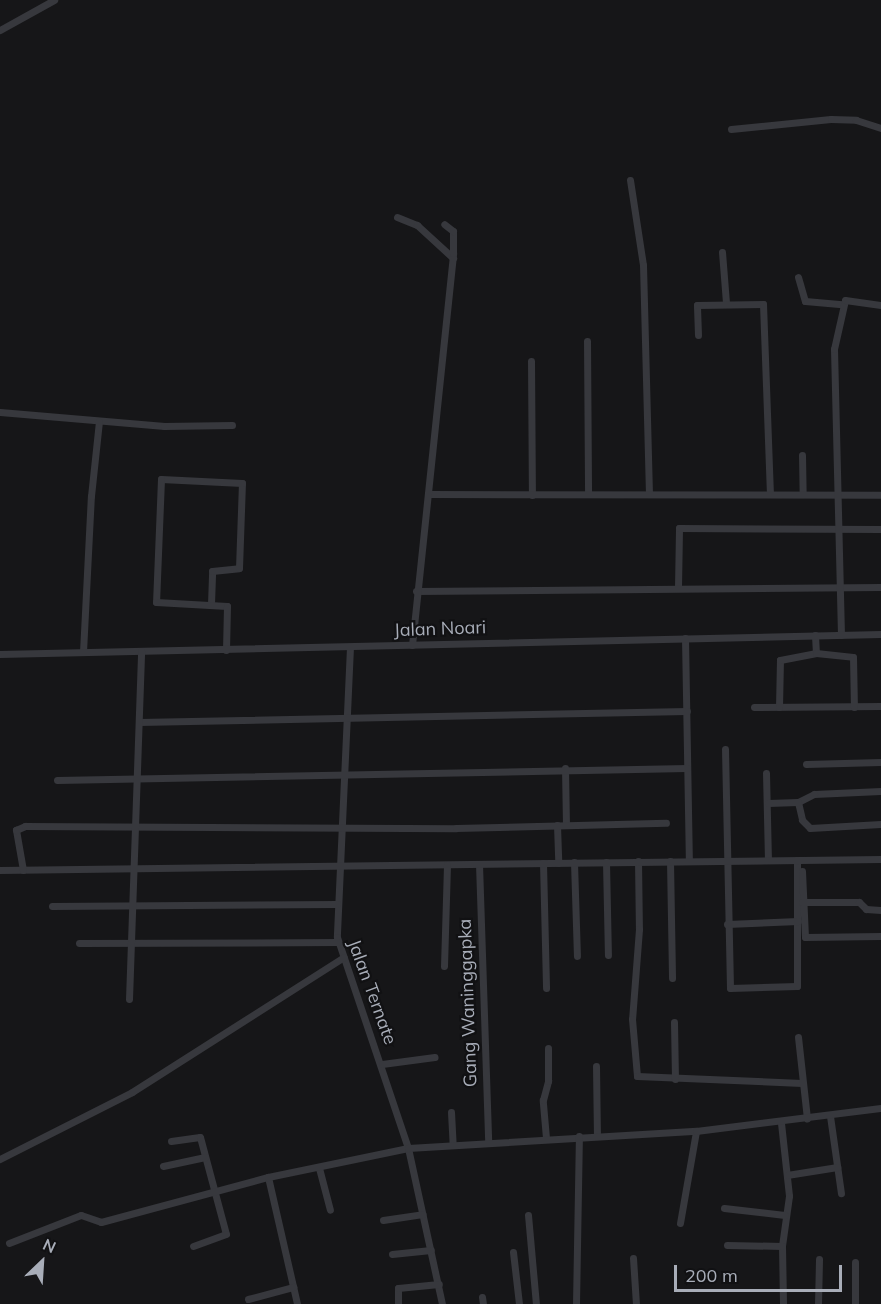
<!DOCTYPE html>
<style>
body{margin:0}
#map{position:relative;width:881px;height:1304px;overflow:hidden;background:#161618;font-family:Mulish,sans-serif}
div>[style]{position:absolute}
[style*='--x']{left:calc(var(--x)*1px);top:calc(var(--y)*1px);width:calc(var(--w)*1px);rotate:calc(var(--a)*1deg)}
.minor>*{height:7px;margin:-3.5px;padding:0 3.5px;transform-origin:3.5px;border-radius:3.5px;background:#37383d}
span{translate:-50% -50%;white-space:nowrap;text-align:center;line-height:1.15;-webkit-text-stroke:4.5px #111113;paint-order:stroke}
.street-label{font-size:18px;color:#a8adb8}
.north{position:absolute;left:12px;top:1232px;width:60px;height:60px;-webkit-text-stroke:4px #111113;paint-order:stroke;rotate:25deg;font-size:16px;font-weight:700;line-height:24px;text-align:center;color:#a8adb8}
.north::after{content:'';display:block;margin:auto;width:21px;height:27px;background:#a8adb8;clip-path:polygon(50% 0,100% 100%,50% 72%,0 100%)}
.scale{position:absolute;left:674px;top:1265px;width:168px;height:27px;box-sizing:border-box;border:3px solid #a8adb8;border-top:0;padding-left:8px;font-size:18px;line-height:21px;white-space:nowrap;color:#a8adb8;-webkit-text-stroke:4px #111113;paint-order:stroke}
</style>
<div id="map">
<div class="minor">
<i style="--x:0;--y:30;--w:62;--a:-29.1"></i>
<i style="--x:731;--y:129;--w:100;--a:-5.7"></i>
<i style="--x:831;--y:119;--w:25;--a:2"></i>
<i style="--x:856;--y:120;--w:26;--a:18"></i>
<i style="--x:630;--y:180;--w:86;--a:81.3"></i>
<i style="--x:643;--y:265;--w:229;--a:88.5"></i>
<i style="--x:397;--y:217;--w:22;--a:22"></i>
<i style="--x:417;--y:225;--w:49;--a:42.5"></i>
<i style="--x:722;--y:252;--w:51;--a:85.5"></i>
<i style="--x:798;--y:277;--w:25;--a:74"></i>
<i style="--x:805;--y:301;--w:37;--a:5"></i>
<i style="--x:698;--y:335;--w:30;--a:-92"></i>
<i style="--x:697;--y:305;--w:66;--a:-0.9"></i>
<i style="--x:763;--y:304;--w:189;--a:87.9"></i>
<i style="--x:587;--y:341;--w:153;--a:89.6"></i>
<i style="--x:531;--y:361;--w:134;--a:89.6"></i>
<i style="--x:0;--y:412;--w:165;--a:4.9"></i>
<i style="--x:164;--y:426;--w:68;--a:-0.8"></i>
<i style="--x:802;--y:455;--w:39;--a:89"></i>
<i style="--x:428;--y:494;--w:453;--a:0.1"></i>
<i style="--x:678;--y:587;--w:59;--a:-89"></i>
<i style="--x:679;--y:528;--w:202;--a:0.3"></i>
<i style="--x:416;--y:591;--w:465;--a:-0.5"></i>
<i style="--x:211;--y:604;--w:33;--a:-88"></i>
<i style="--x:212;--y:571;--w:27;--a:-6"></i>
<i style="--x:239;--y:568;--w:85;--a:-88"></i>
<i style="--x:242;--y:483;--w:81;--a:-177.2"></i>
<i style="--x:161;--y:479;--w:123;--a:92.3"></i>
<i style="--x:156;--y:602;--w:71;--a:3.2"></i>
<i style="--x:227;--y:606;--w:44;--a:91.3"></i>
<i style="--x:815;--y:635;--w:18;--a:87"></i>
<i style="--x:841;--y:635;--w:286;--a:-91.4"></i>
<i style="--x:834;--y:349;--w:50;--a:-77.3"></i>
<i style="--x:845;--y:300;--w:36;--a:8"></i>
<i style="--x:685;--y:638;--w:223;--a:89"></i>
<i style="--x:412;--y:645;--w:394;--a:-84"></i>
<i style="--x:453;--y:253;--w:22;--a:-90"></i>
<i style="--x:453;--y:231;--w:11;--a:-142"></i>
<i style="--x:350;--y:647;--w:290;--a:92.6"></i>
<i style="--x:337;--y:937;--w:223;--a:71.4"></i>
<i style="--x:408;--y:1148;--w:160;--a:77.7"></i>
<i style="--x:83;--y:652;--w:156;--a:-87.1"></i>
<i style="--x:91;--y:496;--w:75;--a:-83.9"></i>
<i style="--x:0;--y:654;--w:881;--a:-1.3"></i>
<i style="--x:754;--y:707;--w:127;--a:-0.5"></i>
<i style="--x:779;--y:707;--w:47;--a:-88.8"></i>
<i style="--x:780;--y:660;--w:37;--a:-11"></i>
<i style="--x:816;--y:653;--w:37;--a:6"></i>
<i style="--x:853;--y:657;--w:50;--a:88.9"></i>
<i style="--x:139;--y:722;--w:548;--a:-1.15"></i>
<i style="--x:725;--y:749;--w:239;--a:88.8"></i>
<i style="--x:730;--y:988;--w:67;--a:-1.7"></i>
<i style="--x:797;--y:986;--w:126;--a:-90"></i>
<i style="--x:806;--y:764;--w:75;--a:-1.5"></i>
<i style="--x:565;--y:768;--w:57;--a:89"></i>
<i style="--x:766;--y:773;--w:87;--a:88.7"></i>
<i style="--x:57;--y:780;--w:630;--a:-1.09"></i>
<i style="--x:881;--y:791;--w:67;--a:177.4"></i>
<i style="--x:814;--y:794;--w:18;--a:153"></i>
<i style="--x:798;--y:802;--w:18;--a:77"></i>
<i style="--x:802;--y:820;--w:11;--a:45"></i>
<i style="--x:810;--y:828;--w:71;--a:-3.2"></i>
<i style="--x:768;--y:803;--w:30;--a:-2"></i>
<i style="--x:557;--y:825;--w:38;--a:88"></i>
<i style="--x:638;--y:861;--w:68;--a:89.2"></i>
<i style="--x:639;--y:929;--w:90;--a:94.4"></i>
<i style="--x:632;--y:1019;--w:57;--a:85"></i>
<i style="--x:637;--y:1076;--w:165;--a:2.4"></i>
<i style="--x:670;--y:861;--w:117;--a:89"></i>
<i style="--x:574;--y:862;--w:94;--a:88.2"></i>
<i style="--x:606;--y:862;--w:93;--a:88.8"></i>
<i style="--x:543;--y:863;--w:125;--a:88.6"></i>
<i style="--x:479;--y:864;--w:278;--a:88.1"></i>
<i style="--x:0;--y:870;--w:881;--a:-0.72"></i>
<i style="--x:23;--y:870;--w:41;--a:-99.9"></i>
<i style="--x:16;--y:830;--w:10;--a:-24"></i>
<i style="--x:25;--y:826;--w:431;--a:0.3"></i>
<i style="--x:456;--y:828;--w:210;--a:-1.4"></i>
<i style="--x:802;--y:871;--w:66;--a:87.4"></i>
<i style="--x:805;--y:937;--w:76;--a:-0.8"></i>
<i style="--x:802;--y:902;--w:57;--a:0"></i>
<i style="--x:859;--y:902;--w:10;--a:45"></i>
<i style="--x:866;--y:909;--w:15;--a:4"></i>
<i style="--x:52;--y:906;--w:285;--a:-0.4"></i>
<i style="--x:727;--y:924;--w:71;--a:-2.4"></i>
<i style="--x:79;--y:943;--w:259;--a:-0.2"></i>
<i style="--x:444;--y:966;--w:101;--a:-88.3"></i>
<i style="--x:129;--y:999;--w:348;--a:-88"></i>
<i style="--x:674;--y:1022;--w:57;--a:89"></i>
<i style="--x:798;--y:1037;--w:82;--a:83.7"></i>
<i style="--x:382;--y:1064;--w:53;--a:-7.5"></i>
<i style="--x:596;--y:1066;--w:69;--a:89.2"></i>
<i style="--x:451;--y:1112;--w:33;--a:87"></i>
<i style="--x:830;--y:1116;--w:78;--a:81.9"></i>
<i style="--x:781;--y:1123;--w:73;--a:83.7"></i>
<i style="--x:789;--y:1196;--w:50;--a:98"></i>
<i style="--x:782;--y:1246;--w:58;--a:89"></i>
<i style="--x:546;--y:1138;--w:38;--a:-95"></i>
<i style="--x:543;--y:1100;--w:20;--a:-75"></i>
<i style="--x:548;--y:1081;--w:33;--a:-90"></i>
<i style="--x:171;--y:1141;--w:29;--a:-8"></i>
<i style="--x:200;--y:1137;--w:100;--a:75"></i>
<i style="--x:226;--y:1234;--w:35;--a:160"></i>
<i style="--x:0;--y:1159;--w:148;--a:-26.9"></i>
<i style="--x:132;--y:1092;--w:251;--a:-32.5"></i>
<i style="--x:163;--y:1166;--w:43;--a:-12.1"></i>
<i style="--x:319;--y:1168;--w:43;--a:75.3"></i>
<i style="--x:787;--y:1175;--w:51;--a:-9.1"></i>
<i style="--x:268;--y:1177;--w:130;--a:77.1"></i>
<i style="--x:724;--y:1208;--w:61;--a:6.5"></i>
<i style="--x:528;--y:1215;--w:89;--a:84.9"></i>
<i style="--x:383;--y:1220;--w:40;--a:-8.5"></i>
<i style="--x:680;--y:1223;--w:93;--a:-80.1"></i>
<i style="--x:9;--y:1243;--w:77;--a:-21.3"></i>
<i style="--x:81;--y:1215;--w:21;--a:19"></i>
<i style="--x:101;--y:1222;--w:173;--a:-15.1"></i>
<i style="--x:268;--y:1177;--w:143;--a:-11.7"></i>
<i style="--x:408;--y:1148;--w:289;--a:-3.4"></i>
<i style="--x:696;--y:1131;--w:186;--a:-7.1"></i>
<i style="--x:727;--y:1245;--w:55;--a:1"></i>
<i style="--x:513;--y:1252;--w:52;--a:83.4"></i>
<i style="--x:392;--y:1254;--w:39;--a:-6"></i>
<i style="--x:633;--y:1258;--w:46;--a:86.3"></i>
<i style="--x:855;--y:1262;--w:42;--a:90"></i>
<i style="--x:482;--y:1297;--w:7;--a:82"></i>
<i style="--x:248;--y:1299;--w:47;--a:-14.9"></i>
<i style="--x:398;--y:1304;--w:16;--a:-90"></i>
<i style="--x:398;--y:1288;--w:41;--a:-5.6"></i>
<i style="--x:576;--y:1304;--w:168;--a:-89"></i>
<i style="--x:818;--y:1304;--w:45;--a:-88.7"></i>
</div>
<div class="street-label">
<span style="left:440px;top:629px;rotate:-2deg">Jalan Noari</span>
<span style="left:372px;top:992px;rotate:70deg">Jalan Ternate</span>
<span style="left:468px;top:1003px;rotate:-92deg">Gang Waninggapka</span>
</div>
<div class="north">N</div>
<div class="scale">200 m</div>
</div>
